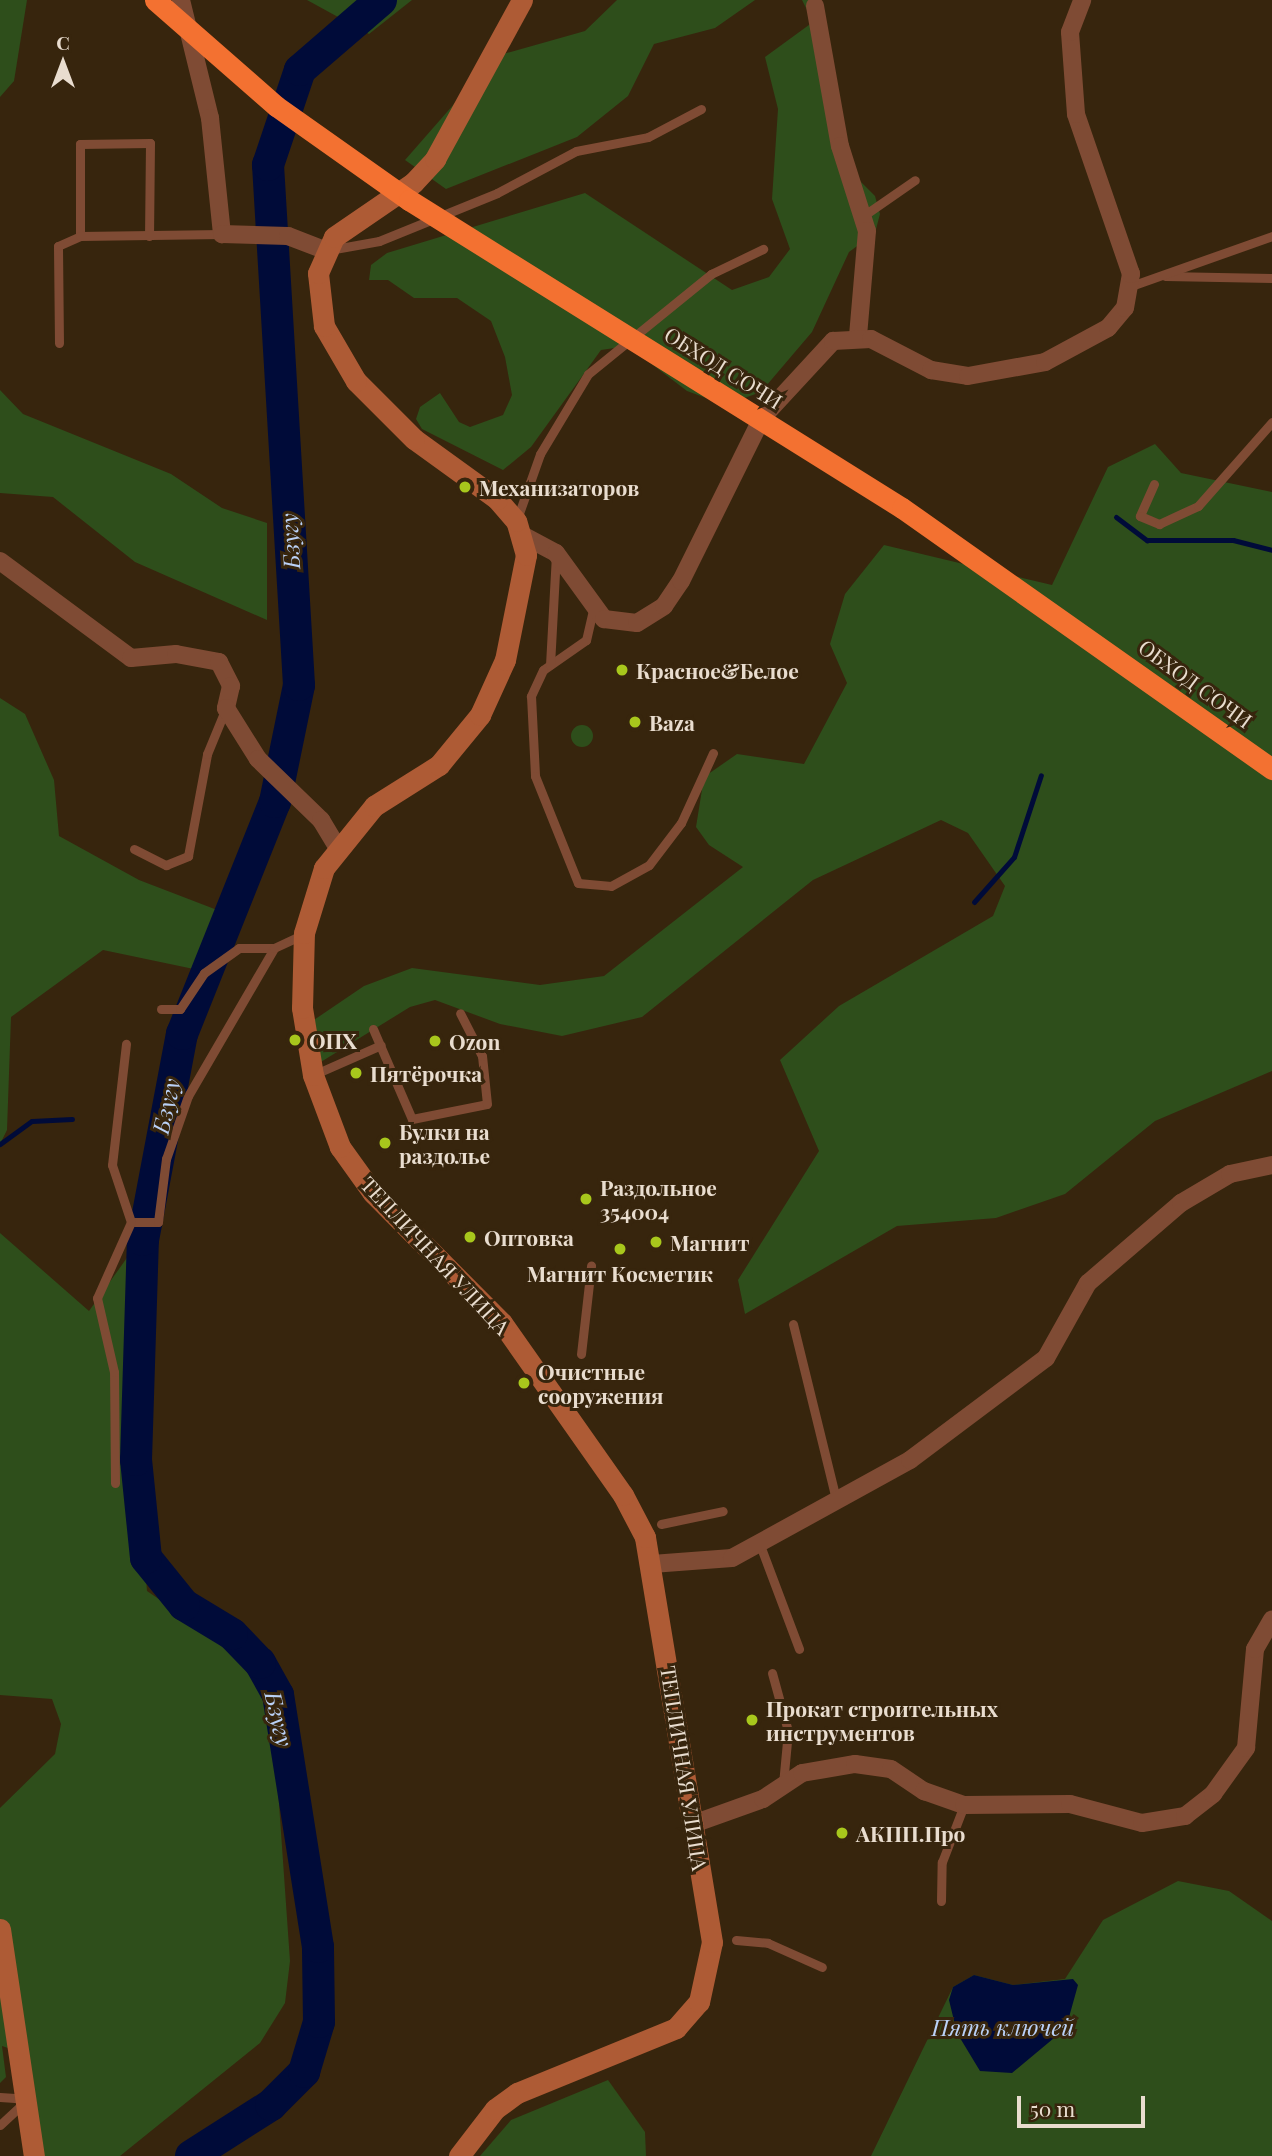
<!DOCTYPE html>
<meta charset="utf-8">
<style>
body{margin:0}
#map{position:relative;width:1272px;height:2156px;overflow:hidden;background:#37250d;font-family:"Playfair Display",serif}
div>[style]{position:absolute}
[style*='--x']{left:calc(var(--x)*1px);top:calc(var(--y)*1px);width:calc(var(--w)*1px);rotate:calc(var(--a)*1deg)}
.green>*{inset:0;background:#2e4e1b}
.round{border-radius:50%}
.water>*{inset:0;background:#000b39}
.stream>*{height:5px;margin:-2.5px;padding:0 2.5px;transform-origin:2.5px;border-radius:2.5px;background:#000b39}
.river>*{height:32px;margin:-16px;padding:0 16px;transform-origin:16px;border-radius:16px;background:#000b39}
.lane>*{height:9px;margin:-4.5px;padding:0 4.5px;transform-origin:4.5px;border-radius:4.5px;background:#7f4b34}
.street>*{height:18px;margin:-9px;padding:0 9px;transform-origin:9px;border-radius:9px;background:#7f4b34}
.secondary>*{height:21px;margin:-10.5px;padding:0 10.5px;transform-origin:10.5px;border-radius:10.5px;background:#ae5b35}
.highway-bridge>*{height:21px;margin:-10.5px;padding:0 10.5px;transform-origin:10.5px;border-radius:10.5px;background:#f37131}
.dots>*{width:19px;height:19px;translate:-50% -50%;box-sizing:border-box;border:4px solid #37250d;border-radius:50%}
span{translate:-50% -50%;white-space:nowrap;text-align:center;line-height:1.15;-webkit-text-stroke:6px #37250d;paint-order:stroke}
.street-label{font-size:21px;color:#e9ddcf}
.poi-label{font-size:21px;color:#e9ddcf;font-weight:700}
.left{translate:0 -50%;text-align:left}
.water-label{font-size:23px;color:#bad1f7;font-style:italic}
.north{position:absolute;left:28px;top:28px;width:70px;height:70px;-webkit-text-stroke:5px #37250d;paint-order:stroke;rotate:0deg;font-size:19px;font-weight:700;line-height:28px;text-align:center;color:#e9ddcf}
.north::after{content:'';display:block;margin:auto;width:24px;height:32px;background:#e9ddcf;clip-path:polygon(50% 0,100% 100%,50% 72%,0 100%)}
.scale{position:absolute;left:1017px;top:2096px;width:128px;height:32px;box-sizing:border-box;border:4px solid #e9ddcf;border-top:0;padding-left:9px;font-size:21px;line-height:24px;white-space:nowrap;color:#e9ddcf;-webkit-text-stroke:5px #37250d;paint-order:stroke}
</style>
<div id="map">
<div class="green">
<i style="clip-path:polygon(0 0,27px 0,14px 81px,0 97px)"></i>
<i style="clip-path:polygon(307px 0,412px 0,369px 34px)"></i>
<i style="clip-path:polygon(617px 0,755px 0,715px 28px,654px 44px,628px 96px,577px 137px,446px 189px,405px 160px,496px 56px,585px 31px)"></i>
<i style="clip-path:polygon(802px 0,821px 0,838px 159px,875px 196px,880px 214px,875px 233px,849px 252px,812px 332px,761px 392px,725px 405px,687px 391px,628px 346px,601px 350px,531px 447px,503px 470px,422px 429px,416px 419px,420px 407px,440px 393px,459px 422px,470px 427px,503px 415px,512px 395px,505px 357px,491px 321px,457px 298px,414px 298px,388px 280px,369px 280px,371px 265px,387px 253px,585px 193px,732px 290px,769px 277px,790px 249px,772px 199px,778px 109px,765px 57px,813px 22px)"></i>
<i style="clip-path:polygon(0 390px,23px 414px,171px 474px,222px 508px,267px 523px,267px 620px,135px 562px,53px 497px,0 493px)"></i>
<i style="clip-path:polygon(1155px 444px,1181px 473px,1272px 492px,1272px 1071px,1155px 1121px,1065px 1194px,996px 1218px,897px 1226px,745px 1314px,738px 1280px,819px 1151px,780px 1060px,839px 1006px,993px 916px,1005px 886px,968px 833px,941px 820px,813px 880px,642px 1017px,562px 1036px,500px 1024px,435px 1000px,410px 1007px,316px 1065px,308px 1024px,364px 986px,412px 968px,540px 985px,604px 976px,743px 867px,709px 845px,696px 827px,704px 777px,737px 754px,804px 764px,847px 683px,830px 644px,845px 594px,884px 545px,1052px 585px,1108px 467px)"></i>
<i style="clip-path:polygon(0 698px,25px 714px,54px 780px,59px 836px,139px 880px,238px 918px,208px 972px,103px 950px,11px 1017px,7px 1130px,0 1144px)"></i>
<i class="round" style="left:571px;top:725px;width:22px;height:22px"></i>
<i style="clip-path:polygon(0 1233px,89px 1311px,139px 1241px,125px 1303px,147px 1591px,270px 1675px,290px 1961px,285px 2003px,260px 2043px,120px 2156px,34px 2156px,20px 2052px,2px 2046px,6px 2077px,0 2083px,0 1808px,55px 1754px,61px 1724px,52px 1699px,0 1695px)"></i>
<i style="clip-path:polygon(1178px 1881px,1229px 1891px,1272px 1921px,1272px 2156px,871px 2156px,953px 1987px,974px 1975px,1013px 1985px,1065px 1979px,1103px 1920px)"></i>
<i style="clip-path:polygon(608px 2080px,645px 2132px,646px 2156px,480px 2156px,511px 2120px)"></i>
</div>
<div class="water">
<i style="clip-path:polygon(974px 1975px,1013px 1985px,1073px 1979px,1078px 1985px,1066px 2028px,1012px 2073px,980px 2071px,957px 2033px,949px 2000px,953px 1987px)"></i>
</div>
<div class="stream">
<i style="--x:1116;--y:517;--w:39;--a:37"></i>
<i style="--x:1147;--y:540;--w:86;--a:0"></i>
<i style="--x:1233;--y:540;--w:40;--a:14.4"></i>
<i style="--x:974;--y:902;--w:60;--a:-48.4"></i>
<i style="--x:1014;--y:857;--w:86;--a:-71.8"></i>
<i style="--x:0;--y:1144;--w:39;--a:-36"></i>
<i style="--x:32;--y:1121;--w:40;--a:-2.9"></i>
</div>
<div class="river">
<i style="--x:191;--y:2156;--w:95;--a:-32.5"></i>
<i style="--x:271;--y:2105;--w:47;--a:-45"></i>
<i style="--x:304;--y:2072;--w:52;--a:-73.3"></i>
<i style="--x:319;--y:2022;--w:75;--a:-90.8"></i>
<i style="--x:318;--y:1947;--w:255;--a:-99"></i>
<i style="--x:278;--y:1695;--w:37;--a:-119"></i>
<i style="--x:260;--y:1663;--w:40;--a:-134"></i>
<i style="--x:232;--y:1634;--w:56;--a:-148.9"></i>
<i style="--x:184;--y:1605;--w:60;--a:-129"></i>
<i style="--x:146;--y:1558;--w:99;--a:-95.8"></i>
<i style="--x:136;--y:1460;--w:220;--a:-88.2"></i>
<i style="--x:143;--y:1240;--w:210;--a:-79.3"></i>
<i style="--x:182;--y:1034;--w:250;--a:-68.2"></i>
<i style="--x:275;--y:802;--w:119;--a:-78.4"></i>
<i style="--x:299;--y:685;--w:521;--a:-93.41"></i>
<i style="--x:268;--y:165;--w:100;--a:-71.4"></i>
<i style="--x:300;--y:70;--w:107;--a:-40.8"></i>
</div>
<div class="lane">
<i style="--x:863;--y:216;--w:63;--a:-34.7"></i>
<i style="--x:80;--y:236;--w:92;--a:-90"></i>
<i style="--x:80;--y:144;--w:70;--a:-0.8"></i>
<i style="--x:150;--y:143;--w:93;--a:90.6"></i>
<i style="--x:329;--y:250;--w:51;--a:-10.2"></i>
<i style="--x:379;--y:241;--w:127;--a:-22.1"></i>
<i style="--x:497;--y:193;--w:89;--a:-28"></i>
<i style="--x:576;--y:151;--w:73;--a:-11"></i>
<i style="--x:648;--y:137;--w:60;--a:-27.8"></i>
<i style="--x:1165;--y:276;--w:107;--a:1.1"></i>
<i style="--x:1131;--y:286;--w:150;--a:-19.5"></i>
<i style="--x:59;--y:343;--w:97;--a:-90.6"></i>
<i style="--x:58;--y:246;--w:24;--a:-24"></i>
<i style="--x:80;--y:236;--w:142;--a:-0.8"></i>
<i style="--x:1154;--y:484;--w:35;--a:114"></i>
<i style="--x:1140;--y:516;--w:21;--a:23"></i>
<i style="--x:1159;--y:524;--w:43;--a:-24.8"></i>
<i style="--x:1198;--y:506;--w:112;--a:-48.6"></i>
<i style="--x:517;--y:519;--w:69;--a:-70.5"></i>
<i style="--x:540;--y:454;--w:93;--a:-59"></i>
<i style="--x:588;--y:374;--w:159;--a:-39.1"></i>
<i style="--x:711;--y:274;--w:58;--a:-25.7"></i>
<i style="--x:593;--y:610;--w:31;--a:103"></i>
<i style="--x:586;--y:640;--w:52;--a:145.1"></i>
<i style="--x:543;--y:670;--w:29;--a:115"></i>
<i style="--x:531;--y:696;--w:80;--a:87.1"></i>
<i style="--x:535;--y:776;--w:115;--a:68.1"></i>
<i style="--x:578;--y:883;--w:33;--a:5"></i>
<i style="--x:611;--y:886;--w:43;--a:-28.9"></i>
<i style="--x:649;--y:865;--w:53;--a:-52.7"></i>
<i style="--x:681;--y:823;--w:77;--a:-65.4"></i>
<i style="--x:550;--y:665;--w:110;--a:-86.9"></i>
<i style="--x:134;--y:849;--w:36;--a:27"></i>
<i style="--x:166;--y:865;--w:24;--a:-22"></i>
<i style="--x:188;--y:856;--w:104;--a:-79.4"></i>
<i style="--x:207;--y:754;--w:50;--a:-67.6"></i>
<i style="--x:161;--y:1009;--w:19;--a:0"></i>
<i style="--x:180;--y:1009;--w:43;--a:-56.3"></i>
<i style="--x:204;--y:973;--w:43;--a:-35.5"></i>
<i style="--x:239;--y:948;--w:35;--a:0"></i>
<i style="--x:373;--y:1029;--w:98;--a:66.6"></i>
<i style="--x:412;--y:1119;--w:76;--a:-11.3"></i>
<i style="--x:487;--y:1104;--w:48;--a:-95.9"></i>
<i style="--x:482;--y:1056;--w:48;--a:-117.1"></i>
<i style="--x:313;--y:1075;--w:74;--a:-23.8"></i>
<i style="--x:131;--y:1222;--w:27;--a:0"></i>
<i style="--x:158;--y:1222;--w:64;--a:-82.8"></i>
<i style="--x:166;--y:1159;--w:67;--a:-70.8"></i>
<i style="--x:188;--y:1096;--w:171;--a:-59.8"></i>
<i style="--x:274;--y:948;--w:33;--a:-25"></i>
<i style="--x:793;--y:1324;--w:180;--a:76.2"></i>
<i style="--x:581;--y:1354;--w:89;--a:-83.5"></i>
<i style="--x:115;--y:1483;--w:111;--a:-90.5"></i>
<i style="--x:114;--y:1372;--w:76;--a:-102.9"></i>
<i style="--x:97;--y:1298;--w:83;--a:-65.9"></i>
<i style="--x:131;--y:1222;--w:60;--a:-108.4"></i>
<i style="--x:112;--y:1165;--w:122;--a:-83.4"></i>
<i style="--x:661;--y:1524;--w:63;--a:-11.8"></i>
<i style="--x:760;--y:1545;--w:111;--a:69.4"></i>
<i style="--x:772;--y:1673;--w:60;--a:74.6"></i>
<i style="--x:788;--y:1731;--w:53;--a:95.4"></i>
<i style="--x:941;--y:1901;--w:39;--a:-89"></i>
<i style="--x:942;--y:1862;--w:61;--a:-68.9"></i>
<i style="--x:736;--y:1940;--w:32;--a:5"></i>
<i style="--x:768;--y:1943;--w:59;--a:24"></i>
<i style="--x:0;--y:2097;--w:26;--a:4"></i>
<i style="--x:0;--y:2125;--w:33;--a:-43"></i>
</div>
<div class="street">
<i style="--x:181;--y:0;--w:122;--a:76.2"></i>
<i style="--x:210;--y:118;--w:117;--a:84.1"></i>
<i style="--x:222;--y:234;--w:66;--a:1.7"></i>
<i style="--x:288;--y:236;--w:42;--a:21"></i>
<i style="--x:815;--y:6;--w:142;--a:79.9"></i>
<i style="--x:840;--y:146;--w:89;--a:72.4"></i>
<i style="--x:867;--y:231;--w:106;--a:94.9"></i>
<i style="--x:524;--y:536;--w:36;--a:28"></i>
<i style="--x:556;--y:553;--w:82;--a:54"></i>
<i style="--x:604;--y:619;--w:33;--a:7"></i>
<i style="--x:637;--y:623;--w:32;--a:-32"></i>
<i style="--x:664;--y:606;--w:30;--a:-56"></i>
<i style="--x:681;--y:581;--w:182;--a:-63.6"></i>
<i style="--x:762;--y:418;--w:105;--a:-47.3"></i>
<i style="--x:833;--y:341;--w:38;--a:-3"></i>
<i style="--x:871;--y:339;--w:68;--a:27.3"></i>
<i style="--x:931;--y:370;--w:37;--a:9"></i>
<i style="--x:968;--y:376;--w:78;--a:-10.3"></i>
<i style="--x:1045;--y:362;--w:72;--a:-28.4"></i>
<i style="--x:1108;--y:328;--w:26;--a:-50"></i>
<i style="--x:1125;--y:308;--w:35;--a:-80"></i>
<i style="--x:1131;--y:274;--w:169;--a:-109"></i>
<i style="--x:1076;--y:114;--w:82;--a:-94.2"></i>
<i style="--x:1070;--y:32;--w:34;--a:-69"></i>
<i style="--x:0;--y:561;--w:163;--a:36.5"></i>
<i style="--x:131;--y:658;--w:45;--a:-5.1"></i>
<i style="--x:176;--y:654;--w:44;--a:10.5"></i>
<i style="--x:219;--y:662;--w:27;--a:63"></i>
<i style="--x:231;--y:686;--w:23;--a:103"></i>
<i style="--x:226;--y:708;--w:60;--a:57.9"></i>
<i style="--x:258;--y:759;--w:88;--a:44.1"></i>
<i style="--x:321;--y:820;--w:29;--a:59"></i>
<i style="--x:652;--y:1564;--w:80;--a:-4.3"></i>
<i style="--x:732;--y:1558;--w:203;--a:-28.8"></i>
<i style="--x:910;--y:1460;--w:170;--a:-36.9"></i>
<i style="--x:1046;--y:1358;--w:86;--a:-60.8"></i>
<i style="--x:1088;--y:1283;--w:123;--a:-40.7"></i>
<i style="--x:1181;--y:1203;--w:57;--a:-30.6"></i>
<i style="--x:1230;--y:1174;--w:43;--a:-12.1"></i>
<i style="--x:693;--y:1824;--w:74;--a:-19.7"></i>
<i style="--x:763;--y:1799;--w:47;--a:-33.7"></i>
<i style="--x:802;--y:1773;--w:54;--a:-9.6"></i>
<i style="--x:855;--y:1764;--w:36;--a:8"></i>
<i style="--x:891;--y:1769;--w:40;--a:34"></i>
<i style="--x:924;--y:1791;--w:42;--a:19.3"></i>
<i style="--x:964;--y:1805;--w:106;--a:-0.5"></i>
<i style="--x:1070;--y:1804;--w:74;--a:14.8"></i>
<i style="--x:1142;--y:1823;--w:44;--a:-9.2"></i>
<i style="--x:1185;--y:1816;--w:36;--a:-38"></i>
<i style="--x:1213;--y:1794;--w:57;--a:-54.3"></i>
<i style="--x:1246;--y:1748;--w:99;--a:-84.8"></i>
<i style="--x:1255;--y:1649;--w:34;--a:-60"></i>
</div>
<div class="secondary">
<i style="--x:0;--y:1929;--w:230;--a:81.5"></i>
<i style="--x:459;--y:2156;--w:59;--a:-52.5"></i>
<i style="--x:495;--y:2109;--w:27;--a:-36"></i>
<i style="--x:517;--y:2093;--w:172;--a:-22.2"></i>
<i style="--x:676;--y:2028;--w:35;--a:-49"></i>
<i style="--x:699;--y:2002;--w:61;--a:-77.8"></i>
<i style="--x:712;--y:1942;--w:411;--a:-99.4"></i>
<i style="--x:645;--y:1537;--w:47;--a:-117.6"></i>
<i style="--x:623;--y:1495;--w:210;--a:-125.1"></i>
<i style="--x:502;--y:1323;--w:183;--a:-134.8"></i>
<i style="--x:373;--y:1193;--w:57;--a:-125.7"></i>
<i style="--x:340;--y:1147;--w:77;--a:-110.6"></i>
<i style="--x:313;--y:1075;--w:68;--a:-99.3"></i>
<i style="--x:302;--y:1008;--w:75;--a:-88.5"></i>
<i style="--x:304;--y:933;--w:68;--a:-72.9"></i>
<i style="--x:324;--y:868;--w:80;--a:-51.1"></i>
<i style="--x:374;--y:806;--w:77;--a:-32.2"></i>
<i style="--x:439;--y:765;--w:65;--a:-50.6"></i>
<i style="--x:480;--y:715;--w:60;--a:-65.6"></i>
<i style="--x:505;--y:660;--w:107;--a:-78.7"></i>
<i style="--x:526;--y:555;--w:35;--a:-106"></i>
<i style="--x:516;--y:521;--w:29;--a:-131"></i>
<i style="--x:497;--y:499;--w:102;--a:-144.1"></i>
<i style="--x:414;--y:439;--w:82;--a:-135"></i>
<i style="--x:356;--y:381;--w:64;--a:-120.2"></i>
<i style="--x:324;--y:326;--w:53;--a:-96.5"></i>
<i style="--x:318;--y:273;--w:39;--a:-66"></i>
<i style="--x:334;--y:237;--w:96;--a:-34.4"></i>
<i style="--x:413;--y:183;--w:33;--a:-47"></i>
<i style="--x:435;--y:159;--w:181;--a:-61.3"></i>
</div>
<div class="highway-bridge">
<i style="--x:155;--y:0;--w:161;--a:41.2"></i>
<i style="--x:276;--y:106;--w:163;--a:35.3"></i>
<i style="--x:409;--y:200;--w:581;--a:31.99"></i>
<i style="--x:902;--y:508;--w:453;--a:35.2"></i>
</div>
<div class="dots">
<i style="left:465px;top:487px;background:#a8c71c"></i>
<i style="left:622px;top:670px;background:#a8c71c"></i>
<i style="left:635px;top:722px;background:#a8c71c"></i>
<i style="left:295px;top:1040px;background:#a8c71c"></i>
<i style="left:435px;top:1041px;background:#a8c71c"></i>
<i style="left:356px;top:1073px;background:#a8c71c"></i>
<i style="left:385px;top:1143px;background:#a8c71c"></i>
<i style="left:586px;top:1199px;background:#a8c71c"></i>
<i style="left:470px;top:1237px;background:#a8c71c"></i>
<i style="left:656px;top:1242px;background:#a8c71c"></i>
<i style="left:620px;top:1249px;background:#a8c71c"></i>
<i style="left:524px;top:1383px;background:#a8c71c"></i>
<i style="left:752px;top:1720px;background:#a8c71c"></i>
<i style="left:842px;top:1833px;background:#a8c71c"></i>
</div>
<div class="street-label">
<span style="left:724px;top:367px;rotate:32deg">ОБХОД СОЧИ</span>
<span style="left:1196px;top:683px;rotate:36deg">ОБХОД СОЧИ</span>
<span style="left:436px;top:1255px;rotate:47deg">ТЕПЛИЧНАЯ УЛИЦА</span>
<span style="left:685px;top:1768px;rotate:81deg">ТЕПЛИЧНАЯ УЛИЦА</span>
</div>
<div class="poi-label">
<span class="left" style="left:479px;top:487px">Механизаторов</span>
<span class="left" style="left:636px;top:670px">Красное&amp;Белое</span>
<span class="left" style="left:649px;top:722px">Baza</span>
<span class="left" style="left:309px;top:1040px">ОПХ</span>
<span class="left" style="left:449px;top:1041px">Ozon</span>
<span class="left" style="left:370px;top:1073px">Пятёрочка</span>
<span class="left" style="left:399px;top:1143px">Булки на<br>раздолье</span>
<span class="left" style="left:600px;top:1199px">Раздольное<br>354004</span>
<span class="left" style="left:484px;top:1237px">Оптовка</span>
<span class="left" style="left:670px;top:1242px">Магнит</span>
<span style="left:620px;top:1273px">Магнит Косметик</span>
<span class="left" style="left:538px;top:1383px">Очистные<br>сооружения</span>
<span class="left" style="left:766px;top:1720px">Прокат строительных<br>инструментов</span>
<span class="left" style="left:856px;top:1833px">АКПП.Про</span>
</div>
<div class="water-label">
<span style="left:290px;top:541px;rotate:-93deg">Бзугу</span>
<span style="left:166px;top:1106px;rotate:-77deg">Бзугу</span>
<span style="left:279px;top:1719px;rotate:77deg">Бзугу</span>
<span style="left:1003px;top:2027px">Пять ключей</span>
</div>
<div class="north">С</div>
<div class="scale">50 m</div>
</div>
